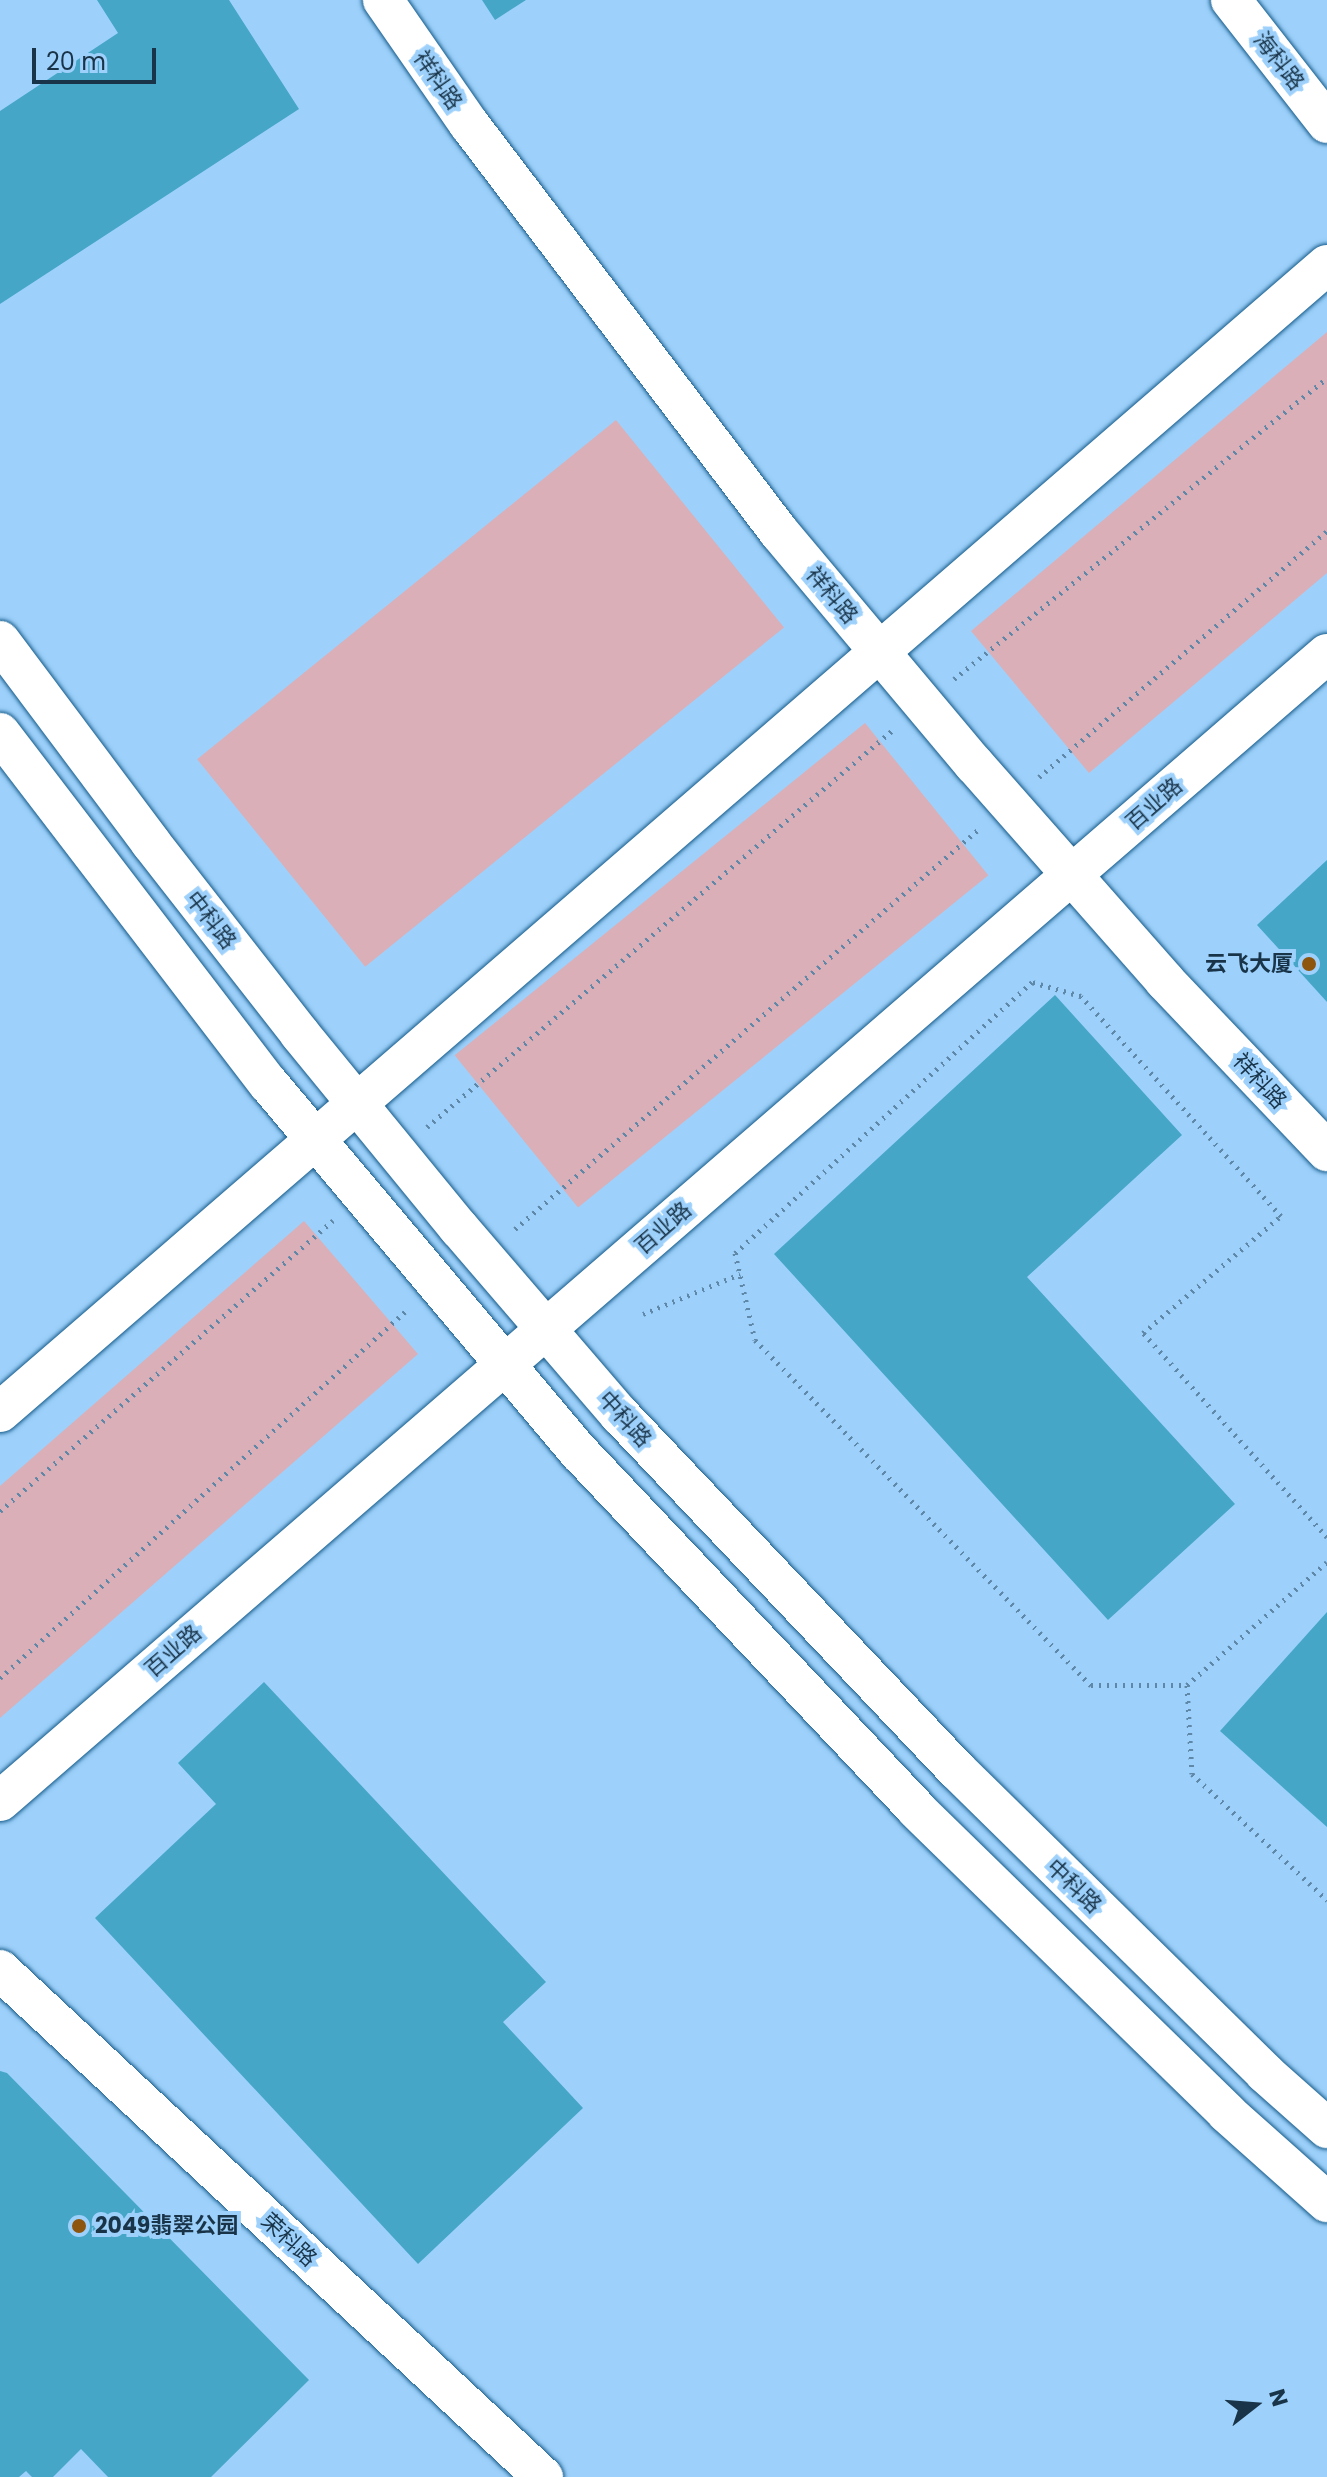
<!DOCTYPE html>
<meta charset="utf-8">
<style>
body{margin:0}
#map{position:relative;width:1327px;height:2477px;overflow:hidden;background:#9dd1fb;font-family:Poppins,"Noto Sans SC",sans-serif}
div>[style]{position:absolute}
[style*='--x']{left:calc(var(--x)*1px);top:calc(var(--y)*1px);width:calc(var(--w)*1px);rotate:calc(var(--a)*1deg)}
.green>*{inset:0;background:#daafb8;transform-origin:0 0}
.building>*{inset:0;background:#46a6c7}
.path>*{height:5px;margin-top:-2.5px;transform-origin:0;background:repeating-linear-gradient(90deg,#5f87a7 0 2px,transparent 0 8px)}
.roads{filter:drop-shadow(0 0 2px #155a89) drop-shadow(0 0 2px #155a89)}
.minor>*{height:40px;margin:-20px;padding:0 20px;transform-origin:20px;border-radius:20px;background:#fff}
.dots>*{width:22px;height:22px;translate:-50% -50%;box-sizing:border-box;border:4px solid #9dd1fb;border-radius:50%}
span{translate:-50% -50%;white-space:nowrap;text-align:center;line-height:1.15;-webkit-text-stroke:8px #9dd1fb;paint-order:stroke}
.street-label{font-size:22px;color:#193449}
.poi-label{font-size:22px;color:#193449;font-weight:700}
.right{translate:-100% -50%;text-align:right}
.left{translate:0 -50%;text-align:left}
.north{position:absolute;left:1215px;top:2365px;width:80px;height:80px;-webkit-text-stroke:6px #9dd1fb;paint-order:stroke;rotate:73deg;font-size:22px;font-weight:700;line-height:32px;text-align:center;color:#193449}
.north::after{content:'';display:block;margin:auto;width:28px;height:36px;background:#193449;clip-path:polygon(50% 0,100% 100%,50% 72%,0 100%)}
.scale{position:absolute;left:32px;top:48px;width:124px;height:36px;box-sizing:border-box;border:4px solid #193449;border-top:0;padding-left:10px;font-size:24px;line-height:28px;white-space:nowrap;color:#193449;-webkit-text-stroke:6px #9dd1fb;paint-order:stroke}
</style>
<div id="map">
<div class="green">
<i style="clip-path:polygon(1327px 332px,1327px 573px,1089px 773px,971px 631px)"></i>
<i style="left:616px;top:420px;width:267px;height:539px;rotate:51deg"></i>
<i style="left:865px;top:723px;width:196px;height:528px;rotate:51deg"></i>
<i style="clip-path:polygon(304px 1221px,418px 1354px,0 1718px,0 1486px)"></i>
</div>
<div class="building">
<i style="clip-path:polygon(97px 0,229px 0,299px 109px,0 304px,0 111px,118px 33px)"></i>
<i style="clip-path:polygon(482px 0,526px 0,495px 20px)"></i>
<i style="clip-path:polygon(1327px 860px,1327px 1002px,1257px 925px)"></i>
<i style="clip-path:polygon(1055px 995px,1182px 1135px,1027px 1277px,1235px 1504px,1108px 1620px,774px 1254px)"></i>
<i style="clip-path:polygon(1327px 1612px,1327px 1827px,1220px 1731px)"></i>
<i style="clip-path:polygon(264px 1682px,546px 1982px,503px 2022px,583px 2108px,418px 2264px,95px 1918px,216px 1804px,178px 1763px)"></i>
<i style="clip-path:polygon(0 2071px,7px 2073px,309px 2380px,211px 2477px,108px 2477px,81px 2449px,53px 2477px,32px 2477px,26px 2471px,19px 2477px,0 2477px)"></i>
</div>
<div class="path">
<i style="--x:954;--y:679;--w:479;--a:-38.9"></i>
<i style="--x:1039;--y:777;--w:379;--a:-40.5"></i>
<i style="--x:427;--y:1127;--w:614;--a:-40.44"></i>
<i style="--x:515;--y:1229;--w:614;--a:-40.77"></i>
<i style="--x:643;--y:1314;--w:105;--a:-22.4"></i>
<i style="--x:0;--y:1511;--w:442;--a:-41.1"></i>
<i style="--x:1327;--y:1537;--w:275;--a:-132"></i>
<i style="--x:1143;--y:1333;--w:181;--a:-40.3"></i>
<i style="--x:1281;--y:1216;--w:297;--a:-132.3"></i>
<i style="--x:1081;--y:996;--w:51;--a:-164.1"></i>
<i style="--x:1032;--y:982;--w:402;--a:137.6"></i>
<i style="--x:735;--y:1253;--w:89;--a:77.1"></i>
<i style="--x:755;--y:1340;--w:482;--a:45.8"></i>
<i style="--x:1091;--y:1685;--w:96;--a:0"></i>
<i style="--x:1187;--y:1685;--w:186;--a:-41.3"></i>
<i style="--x:0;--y:1678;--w:550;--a:-42.13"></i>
<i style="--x:1187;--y:1685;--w:89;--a:86.8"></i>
<i style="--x:1192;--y:1774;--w:185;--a:43"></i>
</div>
<div class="roads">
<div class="minor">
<i style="--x:383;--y:0;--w:151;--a:55.3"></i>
<i style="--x:469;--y:124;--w:512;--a:52.77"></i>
<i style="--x:779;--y:532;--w:303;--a:50"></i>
<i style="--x:974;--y:764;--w:289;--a:48.6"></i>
<i style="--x:1165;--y:981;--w:235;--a:46.4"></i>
<i style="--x:1231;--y:0;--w:156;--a:52"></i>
<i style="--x:0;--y:641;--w:252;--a:53.2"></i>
<i style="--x:151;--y:843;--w:242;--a:52"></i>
<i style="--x:300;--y:1034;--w:251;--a:50.7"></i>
<i style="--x:459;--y:1228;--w:247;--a:49.3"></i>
<i style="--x:620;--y:1415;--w:489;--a:46.5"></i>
<i style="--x:957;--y:1770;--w:432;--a:44.5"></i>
<i style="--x:1265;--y:2073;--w:83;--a:41.6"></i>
<i style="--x:0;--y:733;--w:441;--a:52.6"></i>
<i style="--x:268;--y:1083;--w:483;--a:49.9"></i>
<i style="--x:579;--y:1452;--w:492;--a:46.6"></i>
<i style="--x:917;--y:1810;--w:433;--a:44.3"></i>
<i style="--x:1227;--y:2113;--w:134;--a:41.7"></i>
<i style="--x:0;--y:1412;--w:1754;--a:-40.84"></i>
<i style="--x:0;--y:1801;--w:1754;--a:-40.84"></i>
<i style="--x:0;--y:1970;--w:743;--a:43.04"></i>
</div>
</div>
<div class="dots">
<i style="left:1309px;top:964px;background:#8e550f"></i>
<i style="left:79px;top:2226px;background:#8e550f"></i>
</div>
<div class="street-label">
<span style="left:1279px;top:61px;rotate:52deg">海科路</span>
<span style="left:438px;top:80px;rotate:55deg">祥科路</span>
<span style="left:832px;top:595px;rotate:50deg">祥科路</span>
<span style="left:1154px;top:804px;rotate:-41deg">百业路</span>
<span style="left:211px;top:920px;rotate:52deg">中科路</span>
<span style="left:1260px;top:1081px;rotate:47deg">祥科路</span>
<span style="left:663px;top:1228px;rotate:-41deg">百业路</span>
<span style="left:625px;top:1419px;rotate:48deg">中科路</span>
<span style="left:173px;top:1651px;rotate:-41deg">百业路</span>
<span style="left:1074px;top:1886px;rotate:44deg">中科路</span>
<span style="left:289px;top:2240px;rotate:43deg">荣科路</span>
</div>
<div class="poi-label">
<span class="right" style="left:1293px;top:964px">云飞大厦</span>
<span class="left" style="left:95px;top:2226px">2049翡翠公园</span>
</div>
<div class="north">N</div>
<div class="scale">20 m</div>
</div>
